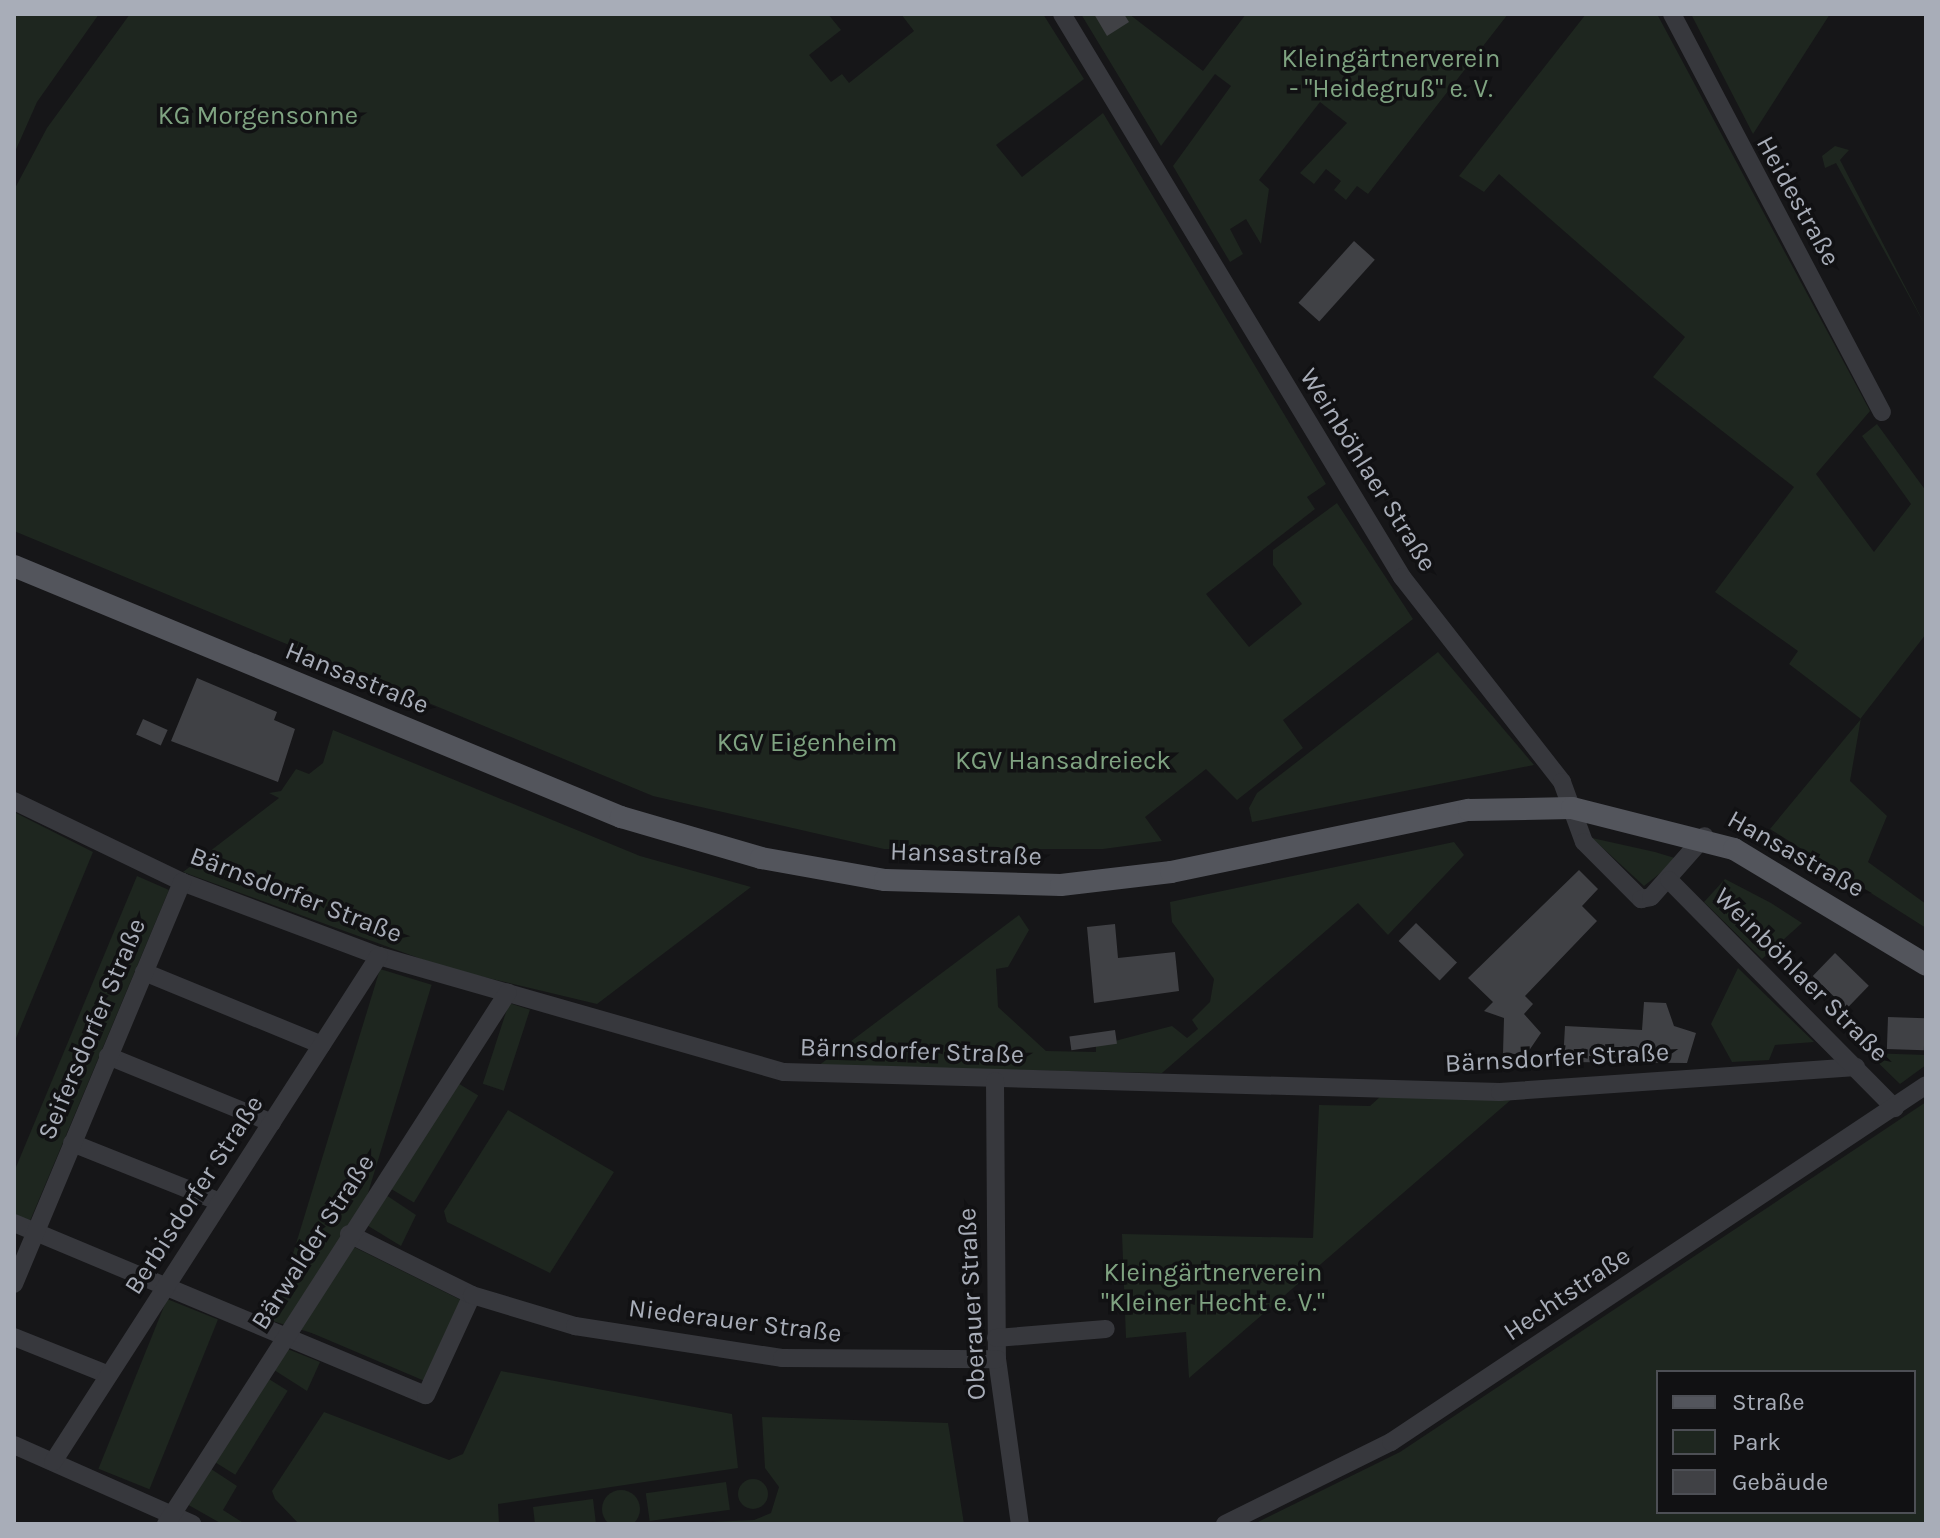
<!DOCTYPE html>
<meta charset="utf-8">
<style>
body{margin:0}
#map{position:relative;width:1940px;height:1538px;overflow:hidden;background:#161618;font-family:Karla,sans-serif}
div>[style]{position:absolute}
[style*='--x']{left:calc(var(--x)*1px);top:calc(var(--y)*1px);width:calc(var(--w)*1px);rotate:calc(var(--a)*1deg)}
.green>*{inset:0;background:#1e261f;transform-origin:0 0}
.round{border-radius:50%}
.building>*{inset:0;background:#404145;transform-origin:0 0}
.minor>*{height:18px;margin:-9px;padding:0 9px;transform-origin:9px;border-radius:9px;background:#37383d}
.major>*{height:22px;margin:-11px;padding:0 11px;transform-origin:11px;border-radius:11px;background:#53555c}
span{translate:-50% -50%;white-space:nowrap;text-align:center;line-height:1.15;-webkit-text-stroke:7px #111113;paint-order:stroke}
.park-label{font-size:26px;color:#7fa381}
.street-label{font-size:26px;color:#a8adb8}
.frame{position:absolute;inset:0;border:16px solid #a8adb8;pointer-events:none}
.legend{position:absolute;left:1656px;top:1370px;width:260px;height:144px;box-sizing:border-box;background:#111113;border:2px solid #4d4f55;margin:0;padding:10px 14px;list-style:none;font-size:24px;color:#a8adb8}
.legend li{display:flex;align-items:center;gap:16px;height:40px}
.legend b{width:40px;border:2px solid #4d4f55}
</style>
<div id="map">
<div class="green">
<i style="clip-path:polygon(14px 14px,99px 14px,37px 102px,14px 154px)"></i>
<i style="clip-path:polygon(130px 14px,828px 14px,841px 30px,809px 55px,831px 82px,842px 74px,849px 83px,914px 31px,901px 14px,1043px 14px,1084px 79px,996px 145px,1022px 177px,1103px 113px,1326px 484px,1307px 497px,1315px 509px,1206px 594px,1249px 647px,1302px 604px,1273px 565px,1273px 550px,1337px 503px,1413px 619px,1283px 720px,1303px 748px,1237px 800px,1206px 769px,1145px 817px,1162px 841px,1103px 849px,884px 849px,653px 796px,14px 531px,14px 190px,47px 128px)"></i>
<i style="clip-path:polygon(1081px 14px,1129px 14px,1203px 71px,1246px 14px,1508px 14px,1368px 194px,1357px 186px,1346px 200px,1334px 190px,1341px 181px,1326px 169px,1314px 184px,1300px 173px,1347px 123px,1320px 102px,1259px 180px,1269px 189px,1261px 244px,1246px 219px,1230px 229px,1243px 254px,1230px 262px,1173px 166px,1231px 86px,1215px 74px,1161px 146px)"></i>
<i style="clip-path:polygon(1586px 14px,1657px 14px,1870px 411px,1816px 474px,1874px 552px,1911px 504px,1862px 436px,1877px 424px,1926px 491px,1926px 634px,1861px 718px,1850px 781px,1887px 816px,1868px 862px,1926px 904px,1926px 928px,1770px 829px,1861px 719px,1789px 664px,1798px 651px,1715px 592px,1794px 487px,1653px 377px,1685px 337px,1499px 174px,1484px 192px,1459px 176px)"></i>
<i style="clip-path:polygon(1691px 14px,1830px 14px,1753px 134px)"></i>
<i style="clip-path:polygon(1835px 146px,1849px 150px,1840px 160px,1926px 327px,1836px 163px,1825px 168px,1822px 156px)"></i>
<i style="clip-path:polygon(1438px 652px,1534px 765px,1252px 822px,1249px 808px,1257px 793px)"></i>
<i style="clip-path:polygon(333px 730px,640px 856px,751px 887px,597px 1004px,446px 968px,183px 872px,279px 798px,269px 793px,281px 791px,296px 769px,309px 774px,323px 763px)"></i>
<i style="clip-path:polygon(14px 812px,93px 852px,14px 1043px)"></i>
<i style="clip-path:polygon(1592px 838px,1655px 852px,1678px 859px,1644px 886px)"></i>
<i style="clip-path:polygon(1454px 842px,1464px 855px,1388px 935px,1358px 903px,1162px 1073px,818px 1066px,1019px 915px,1029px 930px,1008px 967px,996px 969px,998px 1007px,1046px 1051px,1096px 1052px,1096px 1046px,1172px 1026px,1187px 1038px,1198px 1029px,1192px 1020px,1210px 1002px,1214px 979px,1172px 922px,1170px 902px)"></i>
<i style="clip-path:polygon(137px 876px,169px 890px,30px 1221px,14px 1214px,14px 1172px)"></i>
<i style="clip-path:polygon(1725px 879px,1771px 903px,1802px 923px,1762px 959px,1704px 902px)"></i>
<i style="clip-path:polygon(1738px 968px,1814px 1042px,1775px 1045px,1769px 1060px,1732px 1062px,1711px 1024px)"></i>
<i style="left:380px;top:969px;width:54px;height:368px;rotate:17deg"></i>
<i style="left:509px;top:1003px;width:22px;height:85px;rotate:18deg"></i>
<i style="clip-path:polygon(1868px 1053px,1926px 1055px,1926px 1065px,1900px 1084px)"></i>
<i style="left:456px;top:1082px;width:26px;height:125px;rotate:31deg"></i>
<i style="clip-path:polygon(1381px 1096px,1513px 1098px,1189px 1378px,1186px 1332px,1126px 1338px,1122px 1234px,1313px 1238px,1319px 1105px,1370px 1106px)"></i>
<i style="clip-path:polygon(evenodd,1926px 1102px,1926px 1524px,1254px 1524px,1400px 1452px,1926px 1102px,1914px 1372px,1914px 1512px,1658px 1512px,1658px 1372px,1914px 1372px)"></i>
<i style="clip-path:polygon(508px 1110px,614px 1172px,550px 1273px,447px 1222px,444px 1211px)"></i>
<i style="clip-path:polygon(383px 1193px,416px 1215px,401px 1246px,365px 1224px)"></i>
<i style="clip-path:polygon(352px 1246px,461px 1300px,427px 1382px,300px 1328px)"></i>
<i style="left:167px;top:1299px;width:55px;height:183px;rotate:22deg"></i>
<i style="clip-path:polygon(285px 1348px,320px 1362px,307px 1391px,271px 1368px)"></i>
<i style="clip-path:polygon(501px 1371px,732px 1414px,738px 1468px,498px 1504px,499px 1524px,299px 1524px,275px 1499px,272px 1491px,324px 1412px,449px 1460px,463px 1454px)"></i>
<i style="left:264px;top:1376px;width:28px;height:99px;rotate:32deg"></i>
<i style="clip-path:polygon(762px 1417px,948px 1423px,964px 1524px,669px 1524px,754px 1520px,771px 1513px,779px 1487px,765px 1468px)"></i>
<i style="clip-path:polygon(208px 1467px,237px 1486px,223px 1510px,245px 1524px,222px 1524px,185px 1503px)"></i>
<i class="round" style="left:738px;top:1479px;width:30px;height:30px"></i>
<i style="left:726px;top:1482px;width:28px;height:81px;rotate:82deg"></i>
<i class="round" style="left:602px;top:1490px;width:38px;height:38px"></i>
<i style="clip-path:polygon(593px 1499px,596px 1524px,535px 1524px,533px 1507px)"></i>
</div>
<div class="building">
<i style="clip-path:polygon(1094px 14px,1124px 14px,1129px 22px,1107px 36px)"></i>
<i style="left:1354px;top:241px;width:28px;height:83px;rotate:42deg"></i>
<i style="clip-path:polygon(197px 678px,277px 712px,274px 720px,295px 729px,278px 782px,171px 741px)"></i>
<i style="left:143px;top:719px;width:27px;height:17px;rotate:24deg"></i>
<i style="clip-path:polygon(1579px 870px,1598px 889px,1582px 906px,1597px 921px,1525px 996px,1533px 1004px,1524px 1014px,1541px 1033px,1526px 1055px,1503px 1053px,1504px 1018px,1484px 1011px,1493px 1002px,1468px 978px)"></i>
<i style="left:1416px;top:923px;width:57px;height:25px;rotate:44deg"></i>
<i style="clip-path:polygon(1115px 924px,1118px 958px,1175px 952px,1179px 991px,1094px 1003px,1087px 927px)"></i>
<i style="left:1835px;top:953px;width:47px;height:32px;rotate:44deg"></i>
<i style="clip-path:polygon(1644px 1002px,1666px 1003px,1674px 1026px,1696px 1033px,1687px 1063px,1563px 1062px,1565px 1026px,1642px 1030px)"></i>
<i style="left:1888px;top:1017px;width:37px;height:32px;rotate:2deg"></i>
<i style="left:1115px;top:1030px;width:14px;height:46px;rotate:82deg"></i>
</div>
<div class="minor">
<i style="--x:1062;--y:14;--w:658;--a:58.87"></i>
<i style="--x:1402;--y:577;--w:260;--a:52"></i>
<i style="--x:1562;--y:782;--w:64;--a:69.9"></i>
<i style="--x:1584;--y:842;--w:81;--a:45"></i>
<i style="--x:1641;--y:899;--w:10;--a:-11"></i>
<i style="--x:1651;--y:897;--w:81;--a:-48.5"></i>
<i style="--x:1672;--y:14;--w:450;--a:62.2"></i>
<i style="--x:14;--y:801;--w:187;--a:25.7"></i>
<i style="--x:182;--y:882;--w:210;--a:20.6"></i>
<i style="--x:379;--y:956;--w:421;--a:16"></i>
<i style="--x:784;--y:1072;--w:716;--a:1.6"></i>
<i style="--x:1500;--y:1092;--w:357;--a:-4"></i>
<i style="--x:1669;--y:880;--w:321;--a:45.3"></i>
<i style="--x:144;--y:972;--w:192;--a:22.3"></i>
<i style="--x:108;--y:1056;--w:177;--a:22.2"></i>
<i style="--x:995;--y:1081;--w:278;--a:89.6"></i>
<i style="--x:997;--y:1359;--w:167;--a:82.1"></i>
<i style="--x:72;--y:1143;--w:159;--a:21.7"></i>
<i style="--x:14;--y:1223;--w:446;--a:22.7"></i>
<i style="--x:426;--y:1395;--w:110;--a:-65.3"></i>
<i style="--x:349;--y:1234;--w:137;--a:26.4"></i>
<i style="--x:472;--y:1295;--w:108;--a:16.8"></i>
<i style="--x:575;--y:1326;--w:209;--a:8.8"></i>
<i style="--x:782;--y:1358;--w:215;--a:0.3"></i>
<i style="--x:14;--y:1284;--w:436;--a:-67.3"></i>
<i style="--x:14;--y:1337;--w:102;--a:21.8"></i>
<i style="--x:996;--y:1338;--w:110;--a:-4.7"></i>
<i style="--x:14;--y:1445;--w:195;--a:23.9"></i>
<i style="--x:53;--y:1462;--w:602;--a:-57.21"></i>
<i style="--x:166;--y:1524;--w:632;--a:-57.26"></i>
<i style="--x:1225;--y:1524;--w:185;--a:-26.3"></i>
<i style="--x:1391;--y:1442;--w:643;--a:-33.71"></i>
</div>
<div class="major">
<i style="--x:14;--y:566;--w:657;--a:22.47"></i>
<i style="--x:621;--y:817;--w:146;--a:16.3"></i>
<i style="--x:761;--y:858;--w:126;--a:10.1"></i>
<i style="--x:885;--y:880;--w:176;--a:1.6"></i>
<i style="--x:1061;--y:885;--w:111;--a:-6.7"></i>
<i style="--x:1171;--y:872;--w:304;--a:-11.8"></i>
<i style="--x:1469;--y:810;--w:103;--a:-1.1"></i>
<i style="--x:1572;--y:808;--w:167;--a:14.2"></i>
<i style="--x:1734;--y:849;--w:224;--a:31.1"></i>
</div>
<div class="park-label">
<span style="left:1391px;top:74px">Kleingärtnerverein<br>- "Heidegruß" e. V.</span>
<span style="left:258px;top:116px">KG Morgensonne</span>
<span style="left:807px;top:743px">KGV Eigenheim</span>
<span style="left:1063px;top:761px">KGV Hansadreieck</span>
<span style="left:1213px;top:1288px">Kleingärtnerverein<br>"Kleiner Hecht e. V."</span>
</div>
<div class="street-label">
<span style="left:1798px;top:201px;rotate:61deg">Heidestraße</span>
<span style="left:1368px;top:470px;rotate:58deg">Weinböhlaer Straße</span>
<span style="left:357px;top:678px;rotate:22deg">Hansastraße</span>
<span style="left:966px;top:854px;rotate:2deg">Hansastraße</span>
<span style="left:1796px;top:854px;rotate:29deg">Hansastraße</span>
<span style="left:296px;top:895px;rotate:21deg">Bärnsdorfer Straße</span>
<span style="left:1801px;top:975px;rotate:45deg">Weinböhlaer Straße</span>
<span style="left:92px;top:1029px;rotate:-67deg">Seifersdorfer Straße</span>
<span style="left:912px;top:1051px;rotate:2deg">Bärnsdorfer Straße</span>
<span style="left:1557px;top:1058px;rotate:-3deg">Bärnsdorfer Straße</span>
<span style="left:194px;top:1195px;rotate:-57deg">Berbisdorfer Straße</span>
<span style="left:313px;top:1242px;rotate:-57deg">Bärwalder Straße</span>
<span style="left:1567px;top:1294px;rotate:-34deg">Hechtstraße</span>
<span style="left:972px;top:1304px;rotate:-93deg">Oberauer Straße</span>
<span style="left:735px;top:1321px;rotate:7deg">Niederauer Straße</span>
</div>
<div class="frame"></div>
<ul class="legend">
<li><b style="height:10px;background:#53555c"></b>Straße</li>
<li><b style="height:22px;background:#1e261f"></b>Park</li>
<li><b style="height:22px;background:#404145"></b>Gebäude</li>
</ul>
</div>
